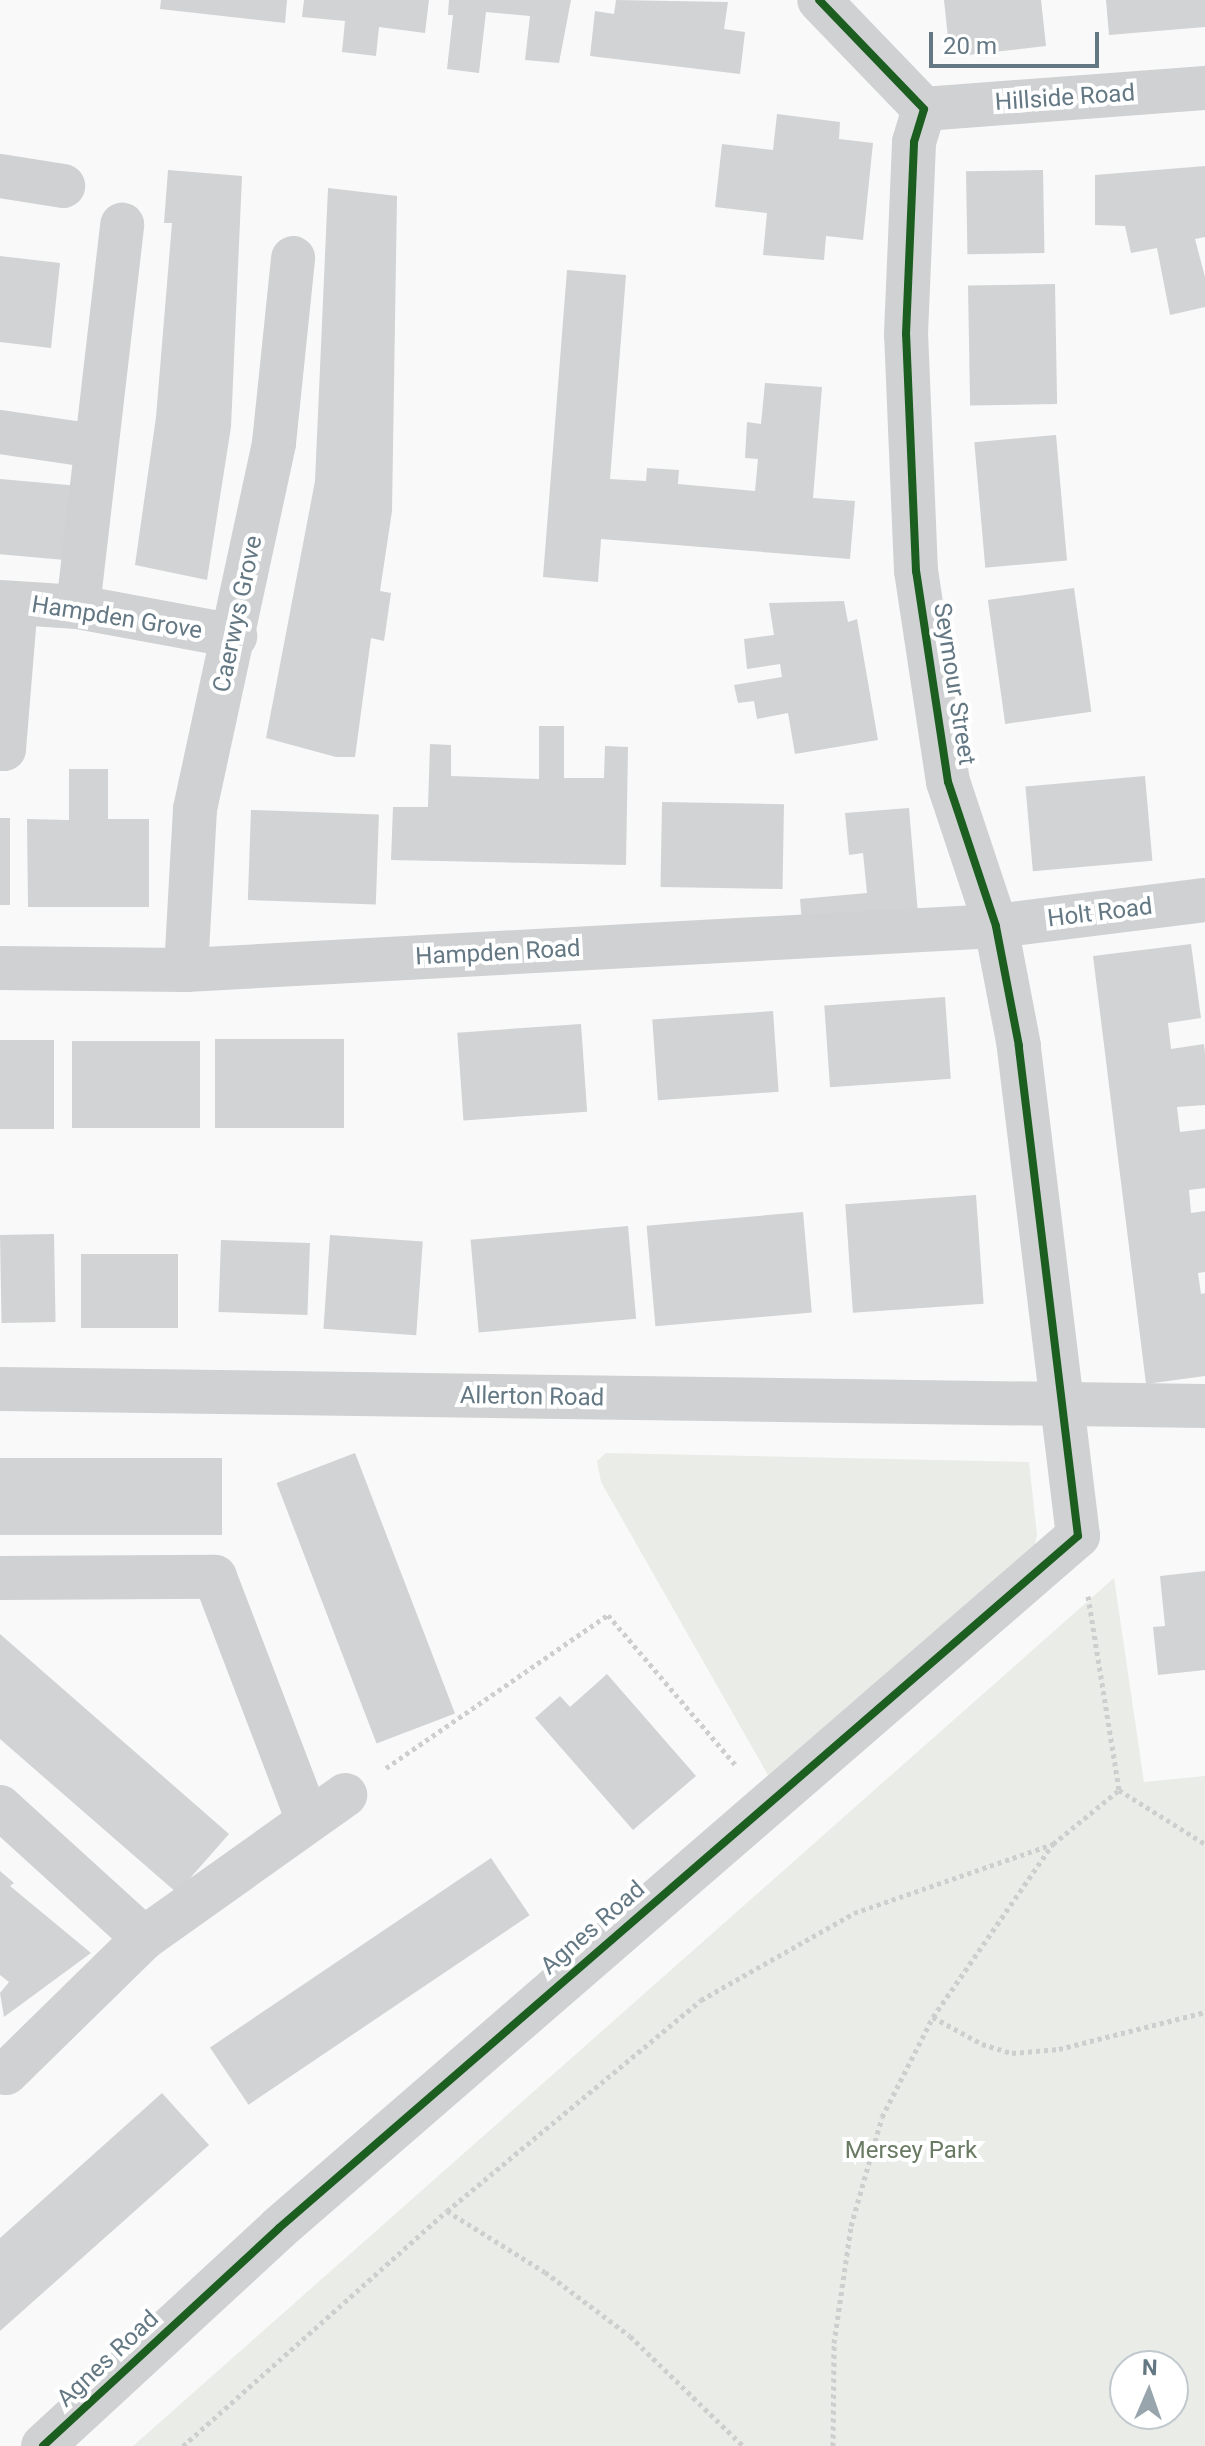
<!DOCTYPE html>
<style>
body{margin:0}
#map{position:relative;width:1205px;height:2446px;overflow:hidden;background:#f9f9f9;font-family:Roboto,sans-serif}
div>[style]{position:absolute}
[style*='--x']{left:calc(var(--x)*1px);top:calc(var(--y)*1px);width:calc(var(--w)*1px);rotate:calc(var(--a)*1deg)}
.green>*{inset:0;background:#e9ece7}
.building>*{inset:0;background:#d1d3d4;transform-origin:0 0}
.path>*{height:5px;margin-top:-2.5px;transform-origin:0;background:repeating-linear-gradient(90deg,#cececf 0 4px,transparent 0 8px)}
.minor>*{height:44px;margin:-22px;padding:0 22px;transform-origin:22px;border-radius:22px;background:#cfd1d2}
.cycleway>*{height:8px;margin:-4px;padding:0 4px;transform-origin:4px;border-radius:4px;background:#1b5e20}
span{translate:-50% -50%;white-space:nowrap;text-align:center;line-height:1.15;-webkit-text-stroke:8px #fff;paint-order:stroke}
.street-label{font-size:24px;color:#647884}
.park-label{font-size:24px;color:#697a63}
.north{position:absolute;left:1109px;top:2350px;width:80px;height:80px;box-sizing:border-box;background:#fff;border:2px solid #c1c9ce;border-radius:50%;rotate:2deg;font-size:22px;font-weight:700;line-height:32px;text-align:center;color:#647884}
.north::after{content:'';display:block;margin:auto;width:28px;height:36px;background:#98a5ad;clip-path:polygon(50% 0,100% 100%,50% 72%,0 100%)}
.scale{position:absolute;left:929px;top:32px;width:170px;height:36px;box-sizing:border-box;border:4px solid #647884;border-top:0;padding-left:10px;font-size:24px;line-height:28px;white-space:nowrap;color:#647884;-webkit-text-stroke:6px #fff;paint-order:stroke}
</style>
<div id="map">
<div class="green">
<i style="clip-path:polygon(606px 1453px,1029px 1462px,1037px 1535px,1034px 1549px,768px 1775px,601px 1482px,597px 1461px)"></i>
<i style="clip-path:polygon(evenodd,1114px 1578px,1144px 1782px,1205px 1776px,1205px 2446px,133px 2446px,1114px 1578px,1125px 2366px,1173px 2366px,1173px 2414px,1125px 2414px,1125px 2366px)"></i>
</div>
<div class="building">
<i style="clip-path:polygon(161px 0,287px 0,285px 23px,160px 9px)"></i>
<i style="clip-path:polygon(304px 0,429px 0,425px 33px,379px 27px,376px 56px,342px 52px,345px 21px,302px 17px)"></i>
<i style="clip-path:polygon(449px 0,571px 0,559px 63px,525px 60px,530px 16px,486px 12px,479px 73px,447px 69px,453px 15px,448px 15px)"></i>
<i style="clip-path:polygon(616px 0,728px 2px,724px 29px,745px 32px,740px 74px,590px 56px,595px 11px,614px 14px)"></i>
<i style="clip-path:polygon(944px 0,1041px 0,1046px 46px,950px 57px)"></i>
<i style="clip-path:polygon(1106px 0,1205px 0,1205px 27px,1109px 35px)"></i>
<i style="clip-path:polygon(777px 114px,840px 122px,839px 139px,873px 143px,863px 240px,826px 236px,824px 260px,763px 255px,767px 213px,715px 207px,722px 144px,773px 150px)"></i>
<i style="clip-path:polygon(1205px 166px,1205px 237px,1195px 239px,1205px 277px,1205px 307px,1170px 315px,1157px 248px,1131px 253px,1125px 226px,1095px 225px,1095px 175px)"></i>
<i style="clip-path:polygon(168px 170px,242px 176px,231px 427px,207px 580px,135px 565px,156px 417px,172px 223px,164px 223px)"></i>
<i style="left:1043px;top:170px;width:83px;height:77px;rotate:89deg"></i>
<i style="clip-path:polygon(328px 188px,397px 196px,392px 511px,380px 591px,391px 593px,384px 641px,371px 638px,355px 757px,336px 757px,266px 738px,315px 481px)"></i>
<i style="clip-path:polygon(0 256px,60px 263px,51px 348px,0 342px)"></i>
<i style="clip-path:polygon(567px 270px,626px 275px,610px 479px,646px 481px,647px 468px,679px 470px,678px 484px,755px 491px,758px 459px,745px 458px,747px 422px,761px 424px,765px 383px,822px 387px,813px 498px,855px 501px,850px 559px,601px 539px,598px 582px,543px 577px)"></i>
<i style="left:1055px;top:284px;width:120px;height:87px;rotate:89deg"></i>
<i style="left:1056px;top:435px;width:126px;height:82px;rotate:85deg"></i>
<i style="left:0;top:479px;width:80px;height:75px;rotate:5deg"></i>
<i style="left:1074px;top:588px;width:125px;height:87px;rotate:82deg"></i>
<i style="clip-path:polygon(844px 601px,848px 622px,857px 619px,878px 740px,795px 754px,788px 713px,757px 719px,754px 701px,738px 703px,734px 685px,782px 677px,780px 664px,747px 669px,744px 639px,774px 635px,769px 603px)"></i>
<i style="clip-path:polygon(539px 726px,564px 726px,564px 778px,604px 778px,605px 746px,628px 747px,626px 865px,391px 860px,393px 807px,428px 807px,430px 744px,451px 745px,451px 776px,539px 779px)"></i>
<i style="clip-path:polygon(69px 769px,108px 769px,108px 819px,149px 819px,149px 907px,28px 907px,27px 819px,69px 820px)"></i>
<i style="left:1145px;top:776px;width:85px;height:120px;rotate:85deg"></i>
<i style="left:662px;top:802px;width:122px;height:85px;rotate:1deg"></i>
<i style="clip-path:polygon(909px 808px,918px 914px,802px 924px,800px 899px,867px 893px,863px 853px,849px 855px,845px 813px)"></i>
<i style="left:251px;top:810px;width:128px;height:90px;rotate:2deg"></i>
<i style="left:0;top:818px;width:10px;height:87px"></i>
<i style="clip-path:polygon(1191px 944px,1201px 1018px,1168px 1023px,1171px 1049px,1204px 1044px,1205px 1054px,1205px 1105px,1177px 1107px,1180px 1132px,1205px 1129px,1205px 1188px,1189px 1190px,1191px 1213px,1205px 1211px,1205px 1272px,1198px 1273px,1201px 1294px,1205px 1293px,1205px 1376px,1146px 1384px,1093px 956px)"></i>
<i style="left:945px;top:997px;width:82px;height:121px;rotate:86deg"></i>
<i style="left:773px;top:1011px;width:81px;height:121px;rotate:86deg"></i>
<i style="left:581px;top:1024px;width:88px;height:124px;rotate:86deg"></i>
<i style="left:215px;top:1039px;width:129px;height:89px"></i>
<i style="left:0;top:1040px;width:54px;height:89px"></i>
<i style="left:72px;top:1041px;width:128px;height:87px"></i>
<i style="left:976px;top:1195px;width:109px;height:131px;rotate:86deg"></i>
<i style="left:803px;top:1212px;width:101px;height:157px;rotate:85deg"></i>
<i style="left:628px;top:1226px;width:93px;height:158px;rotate:85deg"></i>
<i style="left:54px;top:1234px;width:88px;height:54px;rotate:89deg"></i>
<i style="left:330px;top:1235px;width:93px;height:94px;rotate:4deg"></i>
<i style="left:221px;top:1240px;width:89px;height:72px;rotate:2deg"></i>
<i style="left:178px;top:1254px;width:74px;height:97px;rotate:90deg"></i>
<i style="left:355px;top:1453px;width:279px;height:84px;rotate:69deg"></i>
<i style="left:222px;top:1458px;width:77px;height:222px;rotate:90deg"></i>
<i style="clip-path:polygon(1205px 1571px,1205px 1670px,1158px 1675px,1153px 1627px,1165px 1626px,1160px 1576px)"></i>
<i style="clip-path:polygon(0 1634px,229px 1834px,177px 1893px,0 1739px)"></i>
<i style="clip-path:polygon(607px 1674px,696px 1776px,633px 1830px,535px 1718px,560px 1696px,570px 1707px)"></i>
<i style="left:491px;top:1858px;width:69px;height:339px;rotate:56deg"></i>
<i style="clip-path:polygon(0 1871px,14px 1883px,10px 1886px,91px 1953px,4px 2017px,0 1993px,9px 1982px,0 1975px)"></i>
<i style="clip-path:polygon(162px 2093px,209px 2145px,0 2331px,0 2238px)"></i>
</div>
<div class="path">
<i style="--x:1088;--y:1596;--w:196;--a:80.9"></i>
<i style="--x:1119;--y:1790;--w:102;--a:32.1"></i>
<i style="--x:386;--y:1768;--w:270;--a:-34.6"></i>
<i style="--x:608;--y:1615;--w:196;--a:49.6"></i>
<i style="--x:933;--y:2017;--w:56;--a:28.9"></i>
<i style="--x:982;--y:2044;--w:31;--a:17"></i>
<i style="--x:1012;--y:2053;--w:47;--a:-4.9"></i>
<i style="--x:1059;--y:2049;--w:151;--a:-14.2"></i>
<i style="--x:447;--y:2211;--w:115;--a:31.9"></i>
<i style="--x:545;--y:2272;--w:106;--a:37"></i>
<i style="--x:630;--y:2336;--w:158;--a:44.2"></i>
<i style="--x:183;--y:2446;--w:353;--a:-41.7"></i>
<i style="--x:447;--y:2211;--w:330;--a:-39.7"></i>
<i style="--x:701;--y:2000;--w:176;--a:-29.6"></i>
<i style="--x:854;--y:1913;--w:211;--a:-19.1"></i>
<i style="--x:833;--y:2446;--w:103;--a:-89.4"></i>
<i style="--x:834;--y:2343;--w:118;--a:-81.7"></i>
<i style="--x:851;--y:2226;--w:113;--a:-74.1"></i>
<i style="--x:882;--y:2117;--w:112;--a:-63"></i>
<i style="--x:933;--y:2017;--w:211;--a:-55.3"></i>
<i style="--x:1053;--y:1844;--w:85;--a:-39.3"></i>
</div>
<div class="minor">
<i style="--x:924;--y:109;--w:282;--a:-4.3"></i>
<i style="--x:0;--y:176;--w:64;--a:9"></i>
<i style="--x:0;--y:432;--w:96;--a:8.4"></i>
<i style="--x:0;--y:602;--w:78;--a:3.7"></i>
<i style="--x:78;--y:607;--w:160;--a:10.5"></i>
<i style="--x:78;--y:607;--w:385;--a:-83.4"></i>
<i style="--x:0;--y:749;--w:4;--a:0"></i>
<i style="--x:4;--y:749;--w:146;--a:-85.3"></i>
<i style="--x:0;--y:968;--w:186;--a:0.6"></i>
<i style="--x:186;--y:970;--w:811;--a:-3.11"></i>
<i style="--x:996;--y:926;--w:211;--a:-7.1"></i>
<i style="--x:186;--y:970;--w:161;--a:-86.8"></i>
<i style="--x:195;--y:809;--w:374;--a:-77.8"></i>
<i style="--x:274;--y:443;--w:186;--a:-84.1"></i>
<i style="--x:0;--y:1389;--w:1205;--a:0.81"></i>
<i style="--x:0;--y:1578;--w:215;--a:-0.3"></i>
<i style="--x:215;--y:1577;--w:261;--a:69.1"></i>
<i style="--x:0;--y:1807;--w:195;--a:42.3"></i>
<i style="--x:144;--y:1938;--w:193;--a:135.6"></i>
<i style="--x:144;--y:1938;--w:247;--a:-35.4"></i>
<i style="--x:43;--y:2446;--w:321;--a:-42.7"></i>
<i style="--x:279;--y:2228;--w:1057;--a:-40.9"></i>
<i style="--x:1078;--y:1536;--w:494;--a:-96.9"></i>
<i style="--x:1019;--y:1046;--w:122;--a:-100.9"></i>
<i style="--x:996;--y:926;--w:152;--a:-108.4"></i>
<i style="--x:948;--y:782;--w:213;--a:-98.6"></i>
<i style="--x:916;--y:571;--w:237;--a:-92.4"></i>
<i style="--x:906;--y:334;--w:192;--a:-87.6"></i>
<i style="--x:914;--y:142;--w:34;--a:-73"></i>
<i style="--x:924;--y:109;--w:151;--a:-133.9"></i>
</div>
<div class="cycleway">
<i style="--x:43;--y:2446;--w:321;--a:-42.7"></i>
<i style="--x:279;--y:2228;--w:1057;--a:-40.9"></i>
<i style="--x:1078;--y:1536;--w:494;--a:-96.9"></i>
<i style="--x:1019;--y:1046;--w:122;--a:-100.9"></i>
<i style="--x:996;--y:926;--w:152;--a:-108.4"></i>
<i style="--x:948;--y:782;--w:213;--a:-98.6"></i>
<i style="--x:916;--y:571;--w:237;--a:-92.4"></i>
<i style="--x:906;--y:334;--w:192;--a:-87.6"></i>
<i style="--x:914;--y:142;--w:34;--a:-73"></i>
<i style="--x:924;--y:109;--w:151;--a:-133.9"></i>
</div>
<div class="street-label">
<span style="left:1065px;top:98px;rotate:-4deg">Hillside Road</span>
<span style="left:238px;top:614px;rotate:-78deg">Caerwys Grove</span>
<span style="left:117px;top:618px;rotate:9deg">Hampden Grove</span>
<span style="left:954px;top:684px;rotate:81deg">Seymour Street</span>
<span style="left:1100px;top:913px;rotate:-7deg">Holt Road</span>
<span style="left:498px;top:953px;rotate:-3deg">Hampden Road</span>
<span style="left:532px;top:1397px;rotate:1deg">Allerton Road</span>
<span style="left:593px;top:1928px;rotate:-41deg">Agnes Road</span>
<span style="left:108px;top:2359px;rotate:-43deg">Agnes Road</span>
</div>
<div class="park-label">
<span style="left:911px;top:2151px">Mersey Park</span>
</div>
<div class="north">N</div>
<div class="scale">20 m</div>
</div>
